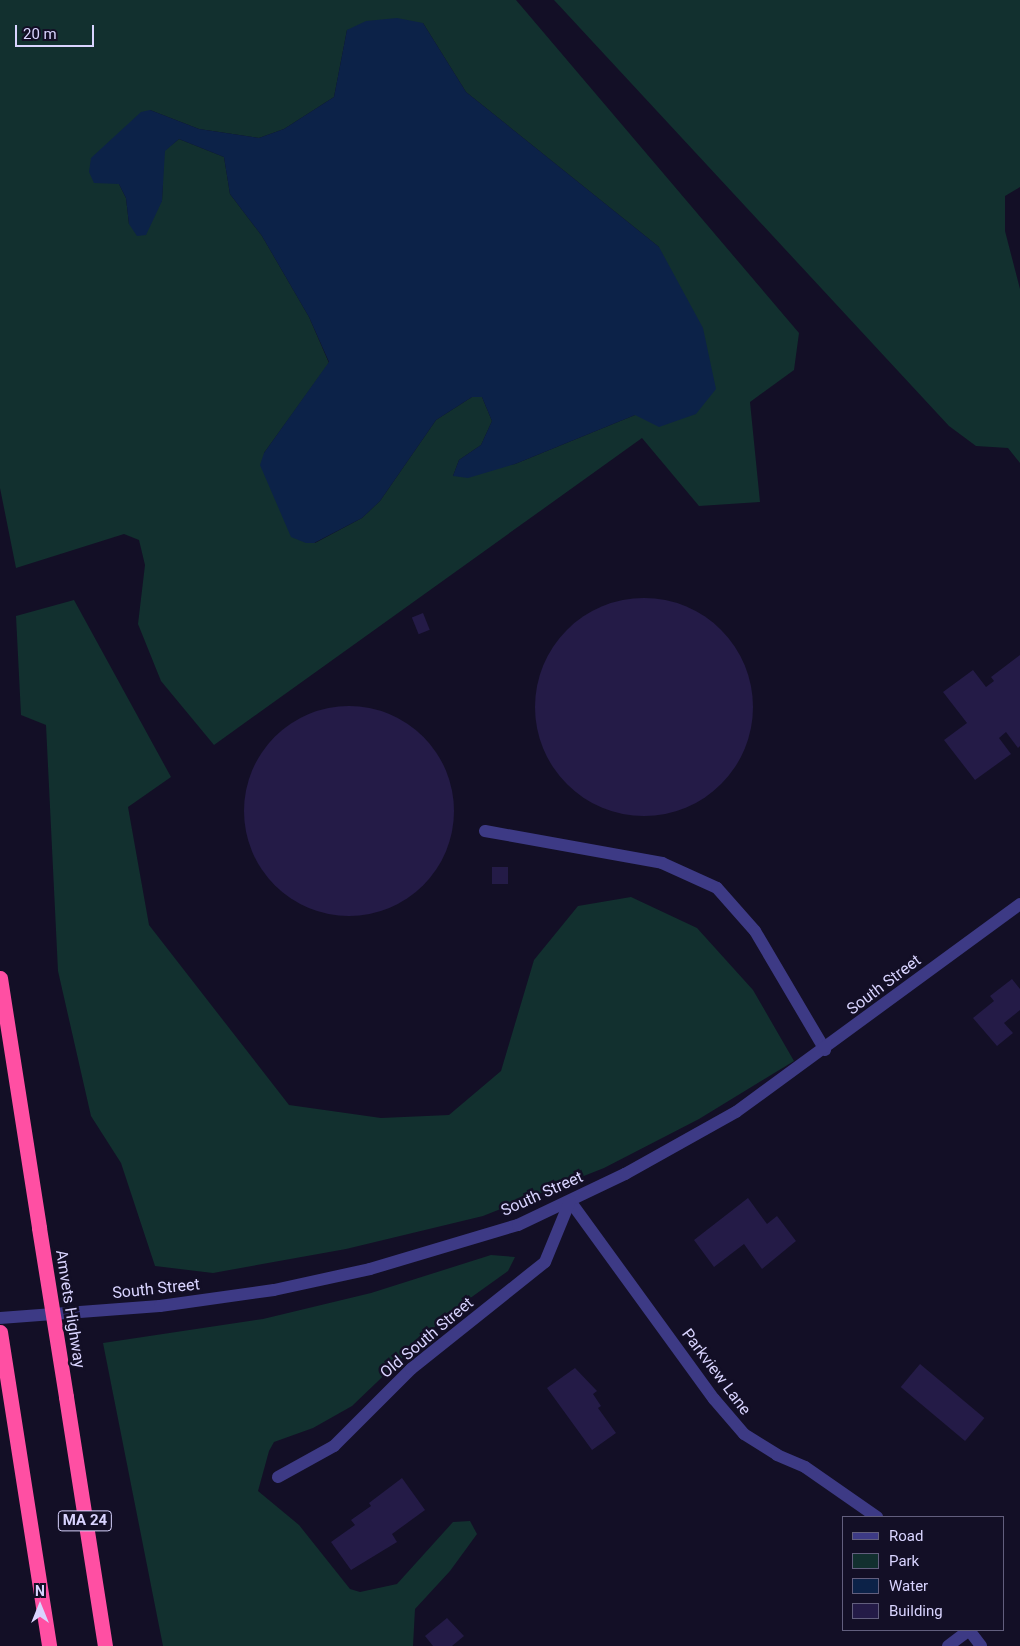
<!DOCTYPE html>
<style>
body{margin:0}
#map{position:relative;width:1020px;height:1646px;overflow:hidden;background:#130f26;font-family:Roboto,sans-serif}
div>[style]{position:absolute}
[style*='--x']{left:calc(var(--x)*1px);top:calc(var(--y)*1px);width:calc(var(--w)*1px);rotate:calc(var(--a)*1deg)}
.green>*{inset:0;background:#12302f}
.water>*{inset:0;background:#0c2248}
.building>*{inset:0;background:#241b47;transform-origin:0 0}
.round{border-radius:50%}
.minor>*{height:12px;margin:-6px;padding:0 6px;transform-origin:6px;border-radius:6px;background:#3d3a85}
.highway>*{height:15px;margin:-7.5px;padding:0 7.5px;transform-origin:7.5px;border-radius:7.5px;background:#ff4fa3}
.highway-bridge>*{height:15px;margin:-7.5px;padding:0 7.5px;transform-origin:7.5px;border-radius:7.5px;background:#ff4fa3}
span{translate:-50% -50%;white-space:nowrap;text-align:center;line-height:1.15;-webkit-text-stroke:5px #130f26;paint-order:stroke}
.shield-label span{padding:1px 4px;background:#130f26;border:1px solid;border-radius:4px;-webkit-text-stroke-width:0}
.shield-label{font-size:15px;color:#d9d4ff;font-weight:700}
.street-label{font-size:16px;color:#d9d4ff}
.legend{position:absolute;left:842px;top:1516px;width:162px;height:115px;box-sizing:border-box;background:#130f26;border:1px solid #625e7d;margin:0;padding:6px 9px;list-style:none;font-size:15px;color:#d9d4ff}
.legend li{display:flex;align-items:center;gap:10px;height:25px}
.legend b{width:25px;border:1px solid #625e7d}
.north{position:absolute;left:15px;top:1581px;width:50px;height:50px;-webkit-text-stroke:4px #130f26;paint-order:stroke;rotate:0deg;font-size:14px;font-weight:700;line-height:20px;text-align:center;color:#d9d4ff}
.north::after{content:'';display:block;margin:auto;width:18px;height:22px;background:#d9d4ff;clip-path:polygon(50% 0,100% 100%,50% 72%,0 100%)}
.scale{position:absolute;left:15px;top:25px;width:79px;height:22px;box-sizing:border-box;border:2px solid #d9d4ff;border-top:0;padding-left:6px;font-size:15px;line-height:18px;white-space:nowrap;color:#d9d4ff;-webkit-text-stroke:4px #130f26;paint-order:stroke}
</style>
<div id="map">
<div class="green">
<i style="clip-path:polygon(evenodd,0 0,516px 0,799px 333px,794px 370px,750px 402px,760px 502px,699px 506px,642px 438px,214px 745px,161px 681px,138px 624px,145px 565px,139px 540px,124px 534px,16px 568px,0 488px,0 0,423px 23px,466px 92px,659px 247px,635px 415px,515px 464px,453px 476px,459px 460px,481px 445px,492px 421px,482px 397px,472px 397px,436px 420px,380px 501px,362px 518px,315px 543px,264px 453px,329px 363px,309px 317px,262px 236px,230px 194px,224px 157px,179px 139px,164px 151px,162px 201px,129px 224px,126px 198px,119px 184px,150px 110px,199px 129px,259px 138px,284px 129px,334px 97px,347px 30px,423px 23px)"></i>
<i style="clip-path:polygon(554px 0,1020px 0,1020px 187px,1005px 196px,1005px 231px,1020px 289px,1020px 463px,1008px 448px,976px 446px,949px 426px)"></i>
<i style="clip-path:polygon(74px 600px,171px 777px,128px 807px,149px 925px,289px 1105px,381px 1118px,449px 1115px,501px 1071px,534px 960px,578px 906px,631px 897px,697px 928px,753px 990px,794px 1061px,699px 1119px,604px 1168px,483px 1216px,346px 1249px,213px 1273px,155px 1266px,121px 1163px,91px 1116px,58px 971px,46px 725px,21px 715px,16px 616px)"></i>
<i style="clip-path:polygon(491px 1255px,515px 1257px,508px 1271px,448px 1314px,352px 1406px,313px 1428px,274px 1442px,269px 1451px,258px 1491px,299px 1525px,350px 1589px,360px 1592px,397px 1584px,453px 1522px,470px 1521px,477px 1534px,450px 1571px,415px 1609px,413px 1646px,163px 1646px,103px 1343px,263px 1319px,371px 1293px)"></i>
</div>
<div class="water">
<i style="clip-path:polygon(397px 18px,423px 23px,466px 92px,659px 247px,703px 328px,716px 389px,696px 414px,659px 427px,635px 415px,515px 464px,468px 478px,453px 476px,459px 460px,481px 445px,492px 421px,482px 397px,472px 397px,436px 420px,380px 501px,362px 518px,314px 543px,306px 543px,291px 537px,260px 465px,264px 453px,329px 362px,309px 317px,262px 236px,230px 194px,224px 157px,179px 139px,165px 151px,162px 201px,146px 235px,137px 236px,129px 224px,126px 198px,119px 184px,94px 183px,89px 172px,91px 158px,141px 112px,150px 110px,199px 129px,259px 138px,284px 129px,334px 97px,347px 30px,366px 21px)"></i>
</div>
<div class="building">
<i class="round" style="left:535px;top:598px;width:218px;height:218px"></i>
<i style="left:423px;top:613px;width:18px;height:12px;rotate:68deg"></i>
<i style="clip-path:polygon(1020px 655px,1020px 746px,1018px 748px,1006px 732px,999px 738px,1011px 754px,975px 780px,944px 740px,967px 723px,943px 692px,973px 670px,986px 687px,994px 681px,991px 677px)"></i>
<i class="round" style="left:244px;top:706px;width:210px;height:210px"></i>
<i style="left:492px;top:867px;width:16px;height:17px"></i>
<i style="clip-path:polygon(1012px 979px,1020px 989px,1020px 1010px,1004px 1023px,1013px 1033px,997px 1046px,973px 1018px,994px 1001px,990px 996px)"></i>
<i style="clip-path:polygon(748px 1198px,767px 1224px,777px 1216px,796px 1241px,762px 1269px,744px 1244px,714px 1267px,694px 1240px)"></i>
<i style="left:920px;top:1364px;width:84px;height:30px;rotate:40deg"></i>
<i style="clip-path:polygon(575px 1368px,597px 1391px,593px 1394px,601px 1406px,598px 1408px,616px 1433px,592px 1450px,547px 1388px)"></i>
<i style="clip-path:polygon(402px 1478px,425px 1510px,392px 1534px,397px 1542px,351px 1570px,331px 1542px,355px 1525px,351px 1520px,371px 1506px,369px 1503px)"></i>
<i style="clip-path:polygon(447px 1618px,464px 1636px,452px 1646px,433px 1646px,425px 1636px)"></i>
</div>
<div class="minor">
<i style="--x:485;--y:831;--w:180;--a:10.2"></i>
<i style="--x:662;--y:863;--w:60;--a:24.4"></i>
<i style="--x:717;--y:888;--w:57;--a:48.5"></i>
<i style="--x:755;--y:931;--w:138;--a:59.5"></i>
<i style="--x:570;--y:1201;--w:245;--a:54"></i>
<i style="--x:714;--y:1399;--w:46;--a:49.4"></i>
<i style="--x:744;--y:1434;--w:39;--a:32"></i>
<i style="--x:777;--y:1455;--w:30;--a:23"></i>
<i style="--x:805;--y:1467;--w:88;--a:34.8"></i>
<i style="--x:0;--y:1318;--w:160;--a:-4.3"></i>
<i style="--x:160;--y:1306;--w:115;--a:-8"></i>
<i style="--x:274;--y:1290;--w:98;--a:-12.3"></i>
<i style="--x:370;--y:1269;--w:154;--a:-16.6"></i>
<i style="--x:518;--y:1225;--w:119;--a:-25.5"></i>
<i style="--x:625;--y:1174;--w:127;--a:-29.2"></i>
<i style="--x:736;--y:1112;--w:352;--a:-36.2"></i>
<i style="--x:278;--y:1477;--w:64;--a:-29"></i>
<i style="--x:334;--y:1446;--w:109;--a:-45"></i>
<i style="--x:411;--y:1369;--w:171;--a:-38.6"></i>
<i style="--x:545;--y:1262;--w:66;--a:-67.7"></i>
<i style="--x:969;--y:1630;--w:20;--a:53"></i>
<i style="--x:948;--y:1646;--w:26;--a:-37"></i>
</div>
<div class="highway">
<i style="--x:0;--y:978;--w:253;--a:81.1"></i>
<i style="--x:0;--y:1332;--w:318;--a:81.1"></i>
<i style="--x:66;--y:1397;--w:252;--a:81.1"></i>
</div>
<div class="highway-bridge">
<i style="--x:39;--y:1228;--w:171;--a:80.9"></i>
</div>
<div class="shield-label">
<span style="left:85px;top:1521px">MA 24</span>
</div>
<div class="street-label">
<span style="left:884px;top:985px;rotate:-37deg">South Street</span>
<span style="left:542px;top:1194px;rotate:-24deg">South Street</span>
<span style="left:156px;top:1289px;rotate:-6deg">South Street</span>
<span style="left:70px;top:1309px;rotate:81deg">Amvets Highway</span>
<span style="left:427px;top:1338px;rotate:-40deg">Old South Street</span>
<span style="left:716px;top:1372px;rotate:53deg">Parkview Lane</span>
</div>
<ul class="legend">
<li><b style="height:6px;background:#3d3a85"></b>Road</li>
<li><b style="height:14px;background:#12302f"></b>Park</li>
<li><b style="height:14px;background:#0c2248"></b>Water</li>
<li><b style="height:14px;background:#241b47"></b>Building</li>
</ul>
<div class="north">N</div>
<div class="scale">20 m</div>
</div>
